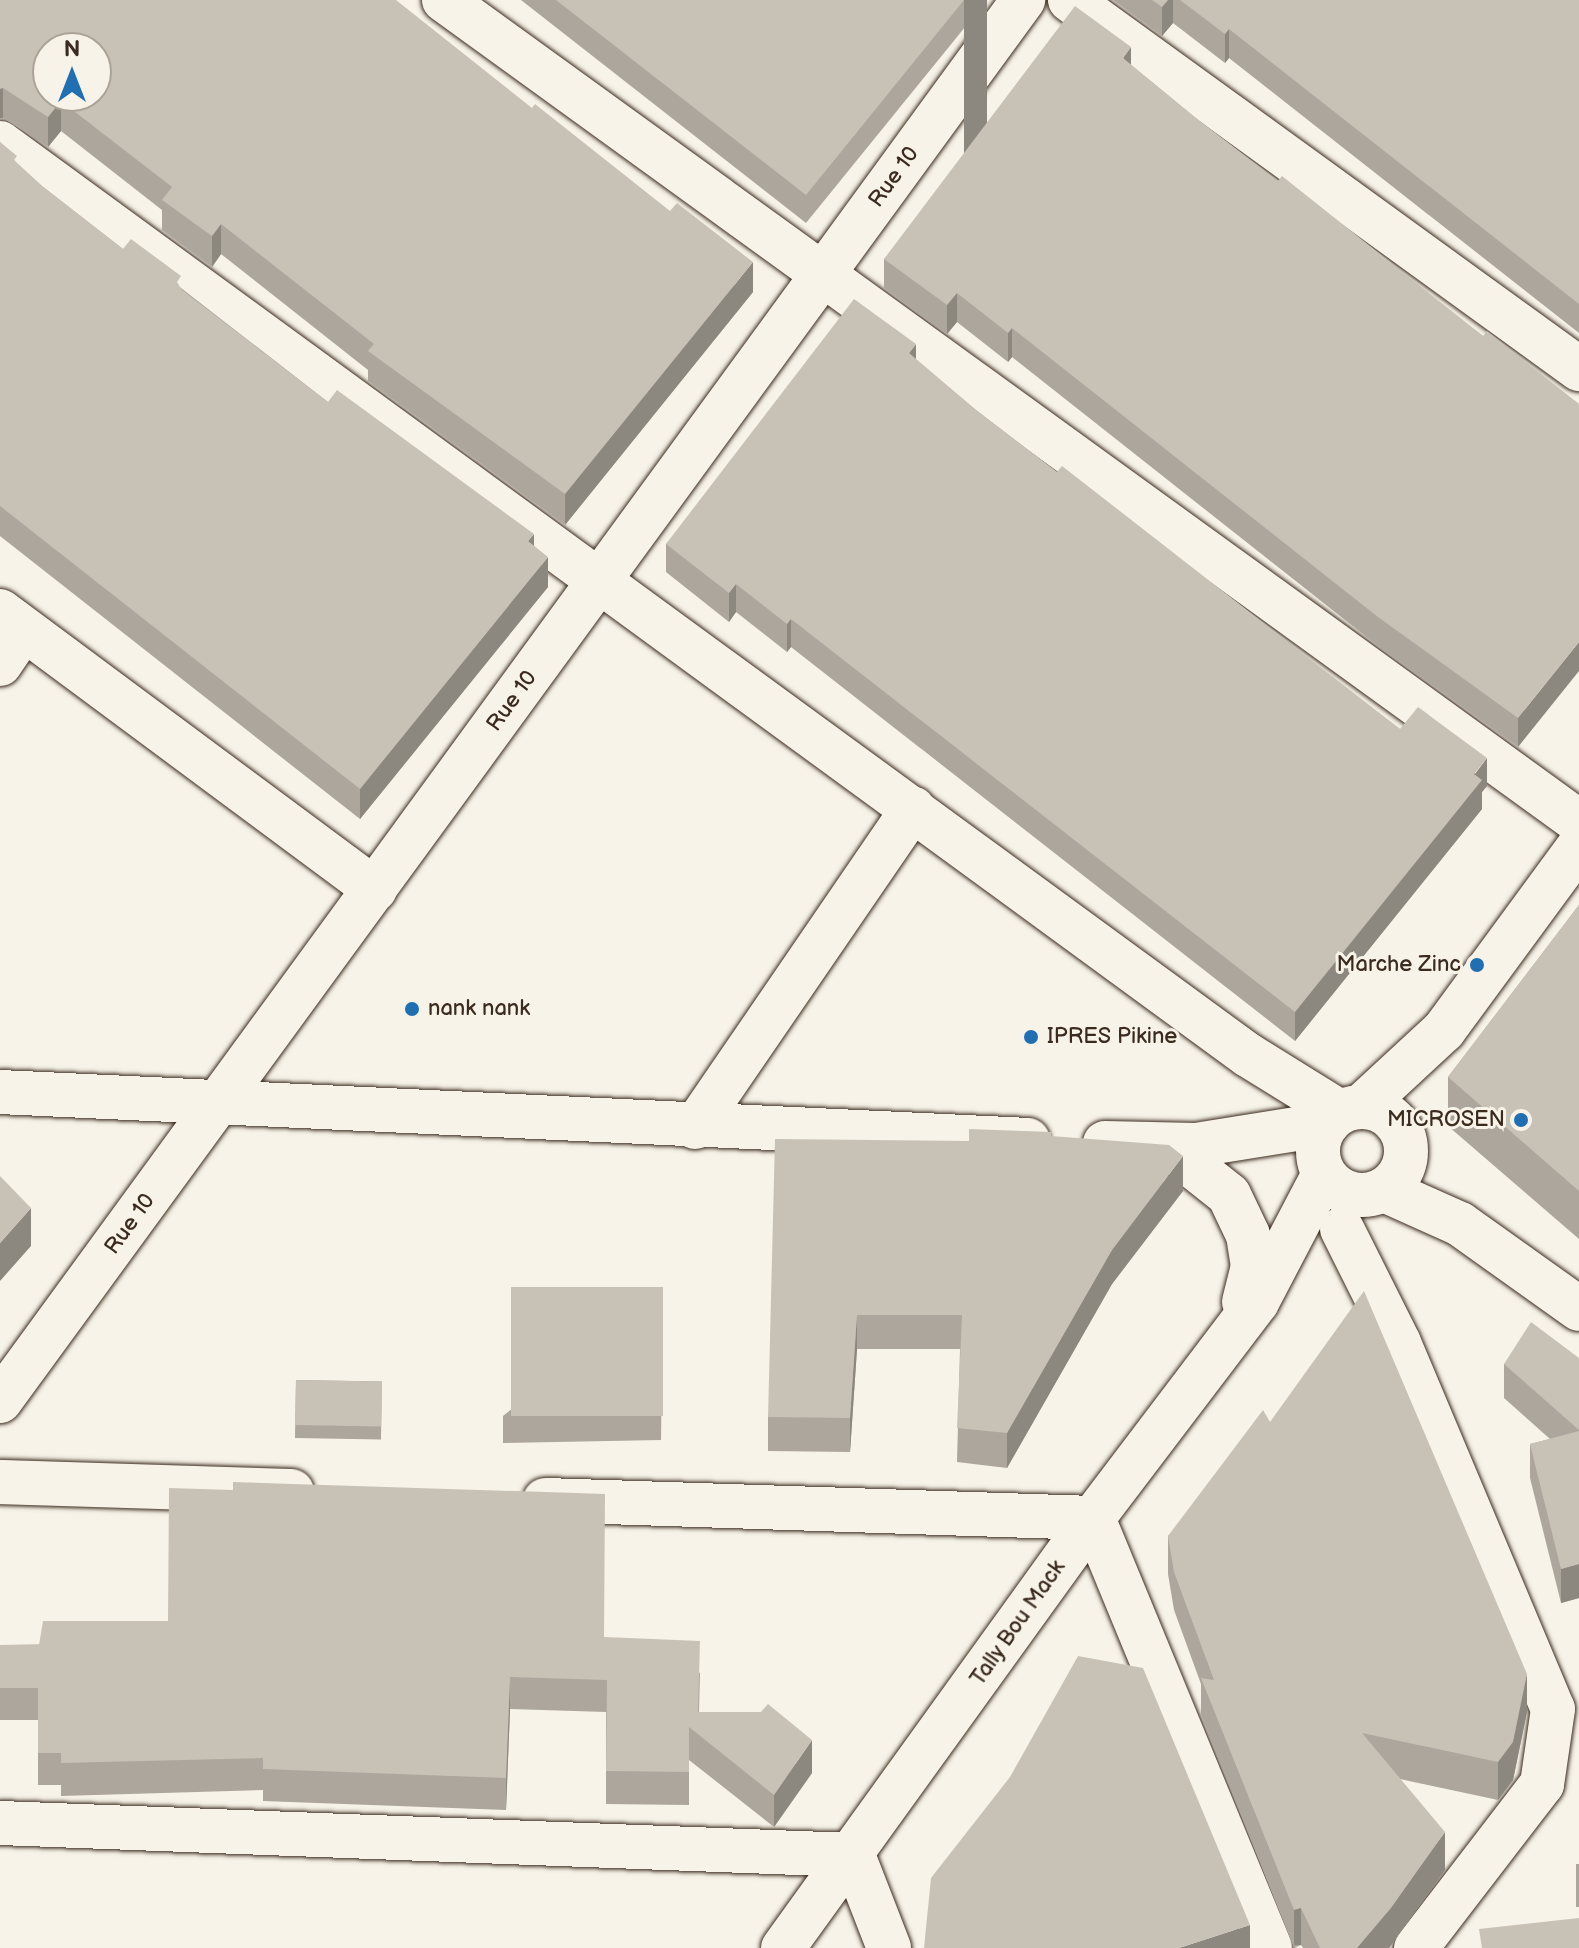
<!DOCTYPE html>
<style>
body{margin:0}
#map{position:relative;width:1579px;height:1948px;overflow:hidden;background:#f7f3e8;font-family:"Balsamiq Sans",sans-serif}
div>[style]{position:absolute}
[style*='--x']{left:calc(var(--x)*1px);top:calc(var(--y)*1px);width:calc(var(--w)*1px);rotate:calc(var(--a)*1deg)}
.roads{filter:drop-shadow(0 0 2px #3b2a1e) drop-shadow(0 0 2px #3b2a1e)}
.minor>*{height:44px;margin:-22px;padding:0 22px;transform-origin:22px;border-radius:22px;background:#f7f3e8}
.minor>.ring{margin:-22px;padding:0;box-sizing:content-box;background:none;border:44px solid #f7f3e8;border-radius:50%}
.wall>*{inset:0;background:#aca69d;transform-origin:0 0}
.shaded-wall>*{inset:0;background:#8c877f;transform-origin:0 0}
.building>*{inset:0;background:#c8c1b6;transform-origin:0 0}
.dots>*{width:22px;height:22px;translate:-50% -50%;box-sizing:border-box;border:4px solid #f7f3e8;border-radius:50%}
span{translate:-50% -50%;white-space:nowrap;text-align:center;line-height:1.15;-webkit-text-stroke:6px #f7f3e8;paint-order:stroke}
.street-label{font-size:22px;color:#3b2a1e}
.poi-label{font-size:22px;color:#3b2a1e}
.right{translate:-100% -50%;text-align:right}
.left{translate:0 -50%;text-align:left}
.north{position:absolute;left:32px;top:32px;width:80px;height:80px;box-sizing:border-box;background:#f7f3e8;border:2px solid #aca397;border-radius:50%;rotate:0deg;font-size:22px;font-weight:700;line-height:32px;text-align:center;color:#3b2a1e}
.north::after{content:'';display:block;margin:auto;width:28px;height:36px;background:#1f6fb2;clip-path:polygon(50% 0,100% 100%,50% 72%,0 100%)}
</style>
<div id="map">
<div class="roads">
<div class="minor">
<i style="--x:444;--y:0;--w:1401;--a:35.91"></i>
<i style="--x:1070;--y:0;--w:629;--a:35.94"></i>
<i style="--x:0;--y:143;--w:1546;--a:36.16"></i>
<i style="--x:1248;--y:1055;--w:108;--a:31.8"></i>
<i style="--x:0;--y:611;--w:467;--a:36.6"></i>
<i style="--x:0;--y:664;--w:42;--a:-55.6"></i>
<i style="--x:0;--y:1092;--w:1029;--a:2.67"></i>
<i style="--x:1362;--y:1106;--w:112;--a:-42.8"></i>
<i style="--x:1444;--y:1030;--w:228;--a:-53.7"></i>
<i class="ring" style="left:1318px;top:1107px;width:44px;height:44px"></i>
<i style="--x:695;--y:1127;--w:386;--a:-55.6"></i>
<i style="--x:1105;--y:1143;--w:91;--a:1.3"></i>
<i style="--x:1196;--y:1145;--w:133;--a:-9.1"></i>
<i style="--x:1166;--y:1145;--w:80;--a:38.4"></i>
<i style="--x:1229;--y:1195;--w:44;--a:64.6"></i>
<i style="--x:1248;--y:1235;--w:31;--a:81"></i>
<i style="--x:1253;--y:1266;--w:37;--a:104"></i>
<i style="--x:1384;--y:1190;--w:83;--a:24.1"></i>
<i style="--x:1460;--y:1224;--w:146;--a:35.5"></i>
<i style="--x:1342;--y:1229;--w:127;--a:63.4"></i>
<i style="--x:1399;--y:1343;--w:397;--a:67.2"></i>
<i style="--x:1553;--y:1709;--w:76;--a:98.3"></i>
<i style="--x:1542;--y:1784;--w:207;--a:127.5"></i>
<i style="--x:0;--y:1401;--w:1735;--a:-53.86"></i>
<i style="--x:0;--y:1482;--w:292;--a:1.8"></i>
<i style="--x:545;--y:1500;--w:548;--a:1.88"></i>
<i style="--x:1093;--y:1518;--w:465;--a:67.6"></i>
<i style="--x:0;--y:1823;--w:854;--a:2.15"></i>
<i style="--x:853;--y:1855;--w:100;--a:68.8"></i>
<i style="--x:783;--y:1948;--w:530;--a:-54.21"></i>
<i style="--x:1093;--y:1518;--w:271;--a:-52.8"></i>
<i style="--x:1257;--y:1302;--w:144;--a:-62.4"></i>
</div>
</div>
<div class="wall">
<i style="clip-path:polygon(0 0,753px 292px,565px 525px,368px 381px,368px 370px,221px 254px,212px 267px,162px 230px,162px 210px,61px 131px,48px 147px,3px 118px,0 120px)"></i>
<i style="clip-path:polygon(521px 0,987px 0,806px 223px)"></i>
<i style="clip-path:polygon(1113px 0,1579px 0,1579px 333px,1229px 58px,1225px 63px,1173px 23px,1162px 36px)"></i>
<i style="clip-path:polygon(1131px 65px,1197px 119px,1278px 181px,1483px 336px,1579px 404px,1518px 747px,1378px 646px,1012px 357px,1008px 362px,957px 322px,947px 334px,884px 288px,884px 259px)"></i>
<i style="clip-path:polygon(0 142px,17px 164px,42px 186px,123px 249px,181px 288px,328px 402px,534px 545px,548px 587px,360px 819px,0 536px)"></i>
<i style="clip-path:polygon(916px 360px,976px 410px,1057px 472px,1400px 729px,1487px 786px,1482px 792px,1482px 809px,1295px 1041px,791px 647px,787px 652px,736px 612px,729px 622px,666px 572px,666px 544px)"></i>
<i style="clip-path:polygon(1579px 905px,1579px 1239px,1448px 1126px,1448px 1077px)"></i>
<i style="clip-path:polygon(1051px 1136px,1183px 1191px,1112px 1284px,1007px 1468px,957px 1462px,960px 1349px,857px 1349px,850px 1452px,768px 1451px,768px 1417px,969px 1141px)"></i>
<i style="clip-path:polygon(663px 1288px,661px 1440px,503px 1443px,503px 1416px)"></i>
<i style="clip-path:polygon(1579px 1358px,1579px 1598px,1561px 1603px,1530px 1478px,1530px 1444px,1550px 1439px,1504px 1398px,1504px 1364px)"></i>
<i style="left:296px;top:1380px;width:86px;height:58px;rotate:1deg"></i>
<i style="clip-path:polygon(1270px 1422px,1527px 1712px,1513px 1780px,1498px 1800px,1400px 1779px,1445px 1870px,1389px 1948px,1303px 1948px,1301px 1945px,1294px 1948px,1201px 1715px,1201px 1684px,1174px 1610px,1168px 1574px,1168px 1536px)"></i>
<i style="clip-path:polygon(605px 1637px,700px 1673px,699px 1712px,812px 1773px,774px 1827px,689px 1760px,689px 1805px,606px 1804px,606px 1712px,510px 1709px,506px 1810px,263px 1801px,263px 1790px,61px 1796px,61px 1785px,38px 1785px,38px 1720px,0 1720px,0 1645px)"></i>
<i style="left:1579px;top:1864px;width:43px;height:3px;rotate:90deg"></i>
</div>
<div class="shaded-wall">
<i style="left:964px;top:0;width:23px;height:251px"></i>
<i style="clip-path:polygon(1168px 0,1173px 0,1173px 23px,1162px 36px,1162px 7px)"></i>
<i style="clip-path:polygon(1229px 29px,1229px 58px,1225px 63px,1225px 34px)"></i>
<i style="clip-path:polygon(1131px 47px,1131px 75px,1123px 58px)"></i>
<i style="left:3px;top:88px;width:30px;height:3px;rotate:90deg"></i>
<i style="clip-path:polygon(61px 101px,61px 131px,48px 147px,48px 117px)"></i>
<i style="clip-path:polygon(221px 224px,221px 254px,212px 267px,212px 236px)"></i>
<i style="clip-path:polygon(753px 262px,753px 292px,565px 525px,565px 494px)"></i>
<i style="clip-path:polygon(957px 293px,957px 322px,947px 334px,947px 305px)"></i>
<i style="clip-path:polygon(1012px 328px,1012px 357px,1008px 362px,1008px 333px)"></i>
<i style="clip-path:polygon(916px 344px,916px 373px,909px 353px)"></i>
<i style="clip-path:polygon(534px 534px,534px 564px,528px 541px)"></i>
<i style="clip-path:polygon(548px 557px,548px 587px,360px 819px,360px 789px)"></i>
<i style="clip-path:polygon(736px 584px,736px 612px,729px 622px,729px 593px)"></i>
<i style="clip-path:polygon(791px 619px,791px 647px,787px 652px,787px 624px)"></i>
<i style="clip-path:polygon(1579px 642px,1579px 671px,1518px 747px,1518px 718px)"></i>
<i style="clip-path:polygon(1487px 758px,1487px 786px,1482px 792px,1482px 809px,1295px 1041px,1295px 1012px)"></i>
<i style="clip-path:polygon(1183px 1156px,1183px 1191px,1112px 1284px,1007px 1468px,1007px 1433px,1112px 1250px)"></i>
<i style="clip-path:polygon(31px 1208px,31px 1246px,0 1281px,0 1243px)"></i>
<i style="clip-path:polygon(857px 1315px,857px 1349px,850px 1452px,850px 1418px)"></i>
<i style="clip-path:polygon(1579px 1564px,1579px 1598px,1561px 1603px,1561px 1569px)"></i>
<i style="clip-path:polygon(1527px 1674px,1527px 1712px,1513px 1780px,1498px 1800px,1498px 1762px)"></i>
<i style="clip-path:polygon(510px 1677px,510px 1709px,506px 1810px,506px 1778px)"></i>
<i style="clip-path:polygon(812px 1740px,812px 1773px,774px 1827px,774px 1795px)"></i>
<i style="clip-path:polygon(1445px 1832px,1445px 1870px,1389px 1948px,1357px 1948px)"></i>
<i style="left:1301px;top:1908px;width:37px;height:7px;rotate:90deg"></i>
<i style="clip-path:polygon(1250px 1925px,1250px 1948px,1179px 1948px)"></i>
</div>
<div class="building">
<i style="clip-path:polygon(evenodd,0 0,396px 0,532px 108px,535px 104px,670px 211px,677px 203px,753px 262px,565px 494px,368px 351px,374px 344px,221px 224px,212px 236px,162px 200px,172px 187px,61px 101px,48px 117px,3px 88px,0 89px,0 0,48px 48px,96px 48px,96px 96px,48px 96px,48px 48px)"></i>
<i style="clip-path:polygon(556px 0,964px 0,806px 195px)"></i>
<i style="clip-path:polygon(1152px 0,1168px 0,1162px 7px)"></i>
<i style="clip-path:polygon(1180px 0,1579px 0,1579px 304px,1229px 29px,1225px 34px)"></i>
<i style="clip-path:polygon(1075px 6px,1131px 47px,1123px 58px,1197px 119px,1278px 181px,1282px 176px,1483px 336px,1487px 331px,1579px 404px,1579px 642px,1518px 718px,1378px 617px,1012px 328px,1008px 333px,957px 293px,947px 305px,884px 259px)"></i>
<i style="clip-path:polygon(0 142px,17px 156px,14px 160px,42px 186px,123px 249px,131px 239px,181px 276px,177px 282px,182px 290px,328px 402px,337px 390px,534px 534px,528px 541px,548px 557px,360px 789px,0 506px)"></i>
<i style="clip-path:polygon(854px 299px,916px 344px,909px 353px,976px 410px,1057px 472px,1062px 466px,1400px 729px,1418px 707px,1487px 758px,1474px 774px,1482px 780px,1295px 1012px,791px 619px,787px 624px,736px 584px,729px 593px,666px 544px)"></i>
<i style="clip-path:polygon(1579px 905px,1579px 1191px,1448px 1077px)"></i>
<i style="clip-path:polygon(969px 1129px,1051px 1132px,1051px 1136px,1169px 1145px,1183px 1156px,1112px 1250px,1007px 1433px,957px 1428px,962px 1315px,857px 1315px,850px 1418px,768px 1417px,775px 1139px,969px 1141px)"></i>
<i style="clip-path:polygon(0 1176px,31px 1208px,0 1243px)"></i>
<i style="left:511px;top:1287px;width:152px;height:129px"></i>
<i style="clip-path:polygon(1364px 1291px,1527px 1674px,1513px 1742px,1498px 1762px,1362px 1733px,1445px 1832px,1391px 1908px,1357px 1948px,1320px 1948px,1301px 1908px,1294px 1910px,1201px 1678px,1214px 1680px,1174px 1572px,1168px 1536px,1263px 1410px,1270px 1422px)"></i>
<i style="clip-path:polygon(1531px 1322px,1579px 1358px,1579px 1430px,1504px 1364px)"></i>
<i style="left:296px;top:1380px;width:86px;height:45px;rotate:1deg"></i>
<i style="clip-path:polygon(1579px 1431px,1579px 1564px,1561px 1569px,1530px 1444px)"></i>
<i style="clip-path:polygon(233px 1482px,605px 1494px,604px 1637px,700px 1641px,698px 1712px,761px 1712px,768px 1704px,812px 1740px,774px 1795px,689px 1727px,689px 1772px,606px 1771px,607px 1680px,510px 1677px,506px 1778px,263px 1769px,263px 1758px,61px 1763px,61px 1753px,38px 1753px,38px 1688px,0 1688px,0 1645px,39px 1645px,43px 1621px,168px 1621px,169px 1488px,233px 1490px)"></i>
<i style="clip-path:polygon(1078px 1656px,1143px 1668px,1250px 1925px,1179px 1948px,924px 1948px,931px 1878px,1010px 1777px)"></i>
<i style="clip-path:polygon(1579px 1918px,1579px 1948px,1482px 1948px,1479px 1929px)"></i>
</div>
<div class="dots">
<i style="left:1477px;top:965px;background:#1f6fb2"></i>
<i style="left:412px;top:1009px;background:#1f6fb2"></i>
<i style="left:1031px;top:1037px;background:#1f6fb2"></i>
<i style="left:1521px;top:1120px;background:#1f6fb2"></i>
</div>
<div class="street-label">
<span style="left:894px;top:177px;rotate:-54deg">Rue 10</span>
<span style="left:512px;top:701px;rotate:-54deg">Rue 10</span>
<span style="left:130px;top:1224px;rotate:-54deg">Rue 10</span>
<span style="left:1018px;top:1623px;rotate:-55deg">Tally Bou Mack</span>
</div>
<div class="poi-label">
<span class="right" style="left:1461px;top:965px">Marche Zinc</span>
<span class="left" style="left:428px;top:1009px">nank nank</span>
<span class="left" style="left:1047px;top:1037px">IPRES Pikine</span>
<span class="right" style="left:1505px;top:1120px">MICROSEN</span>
</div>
<div class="north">N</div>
</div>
